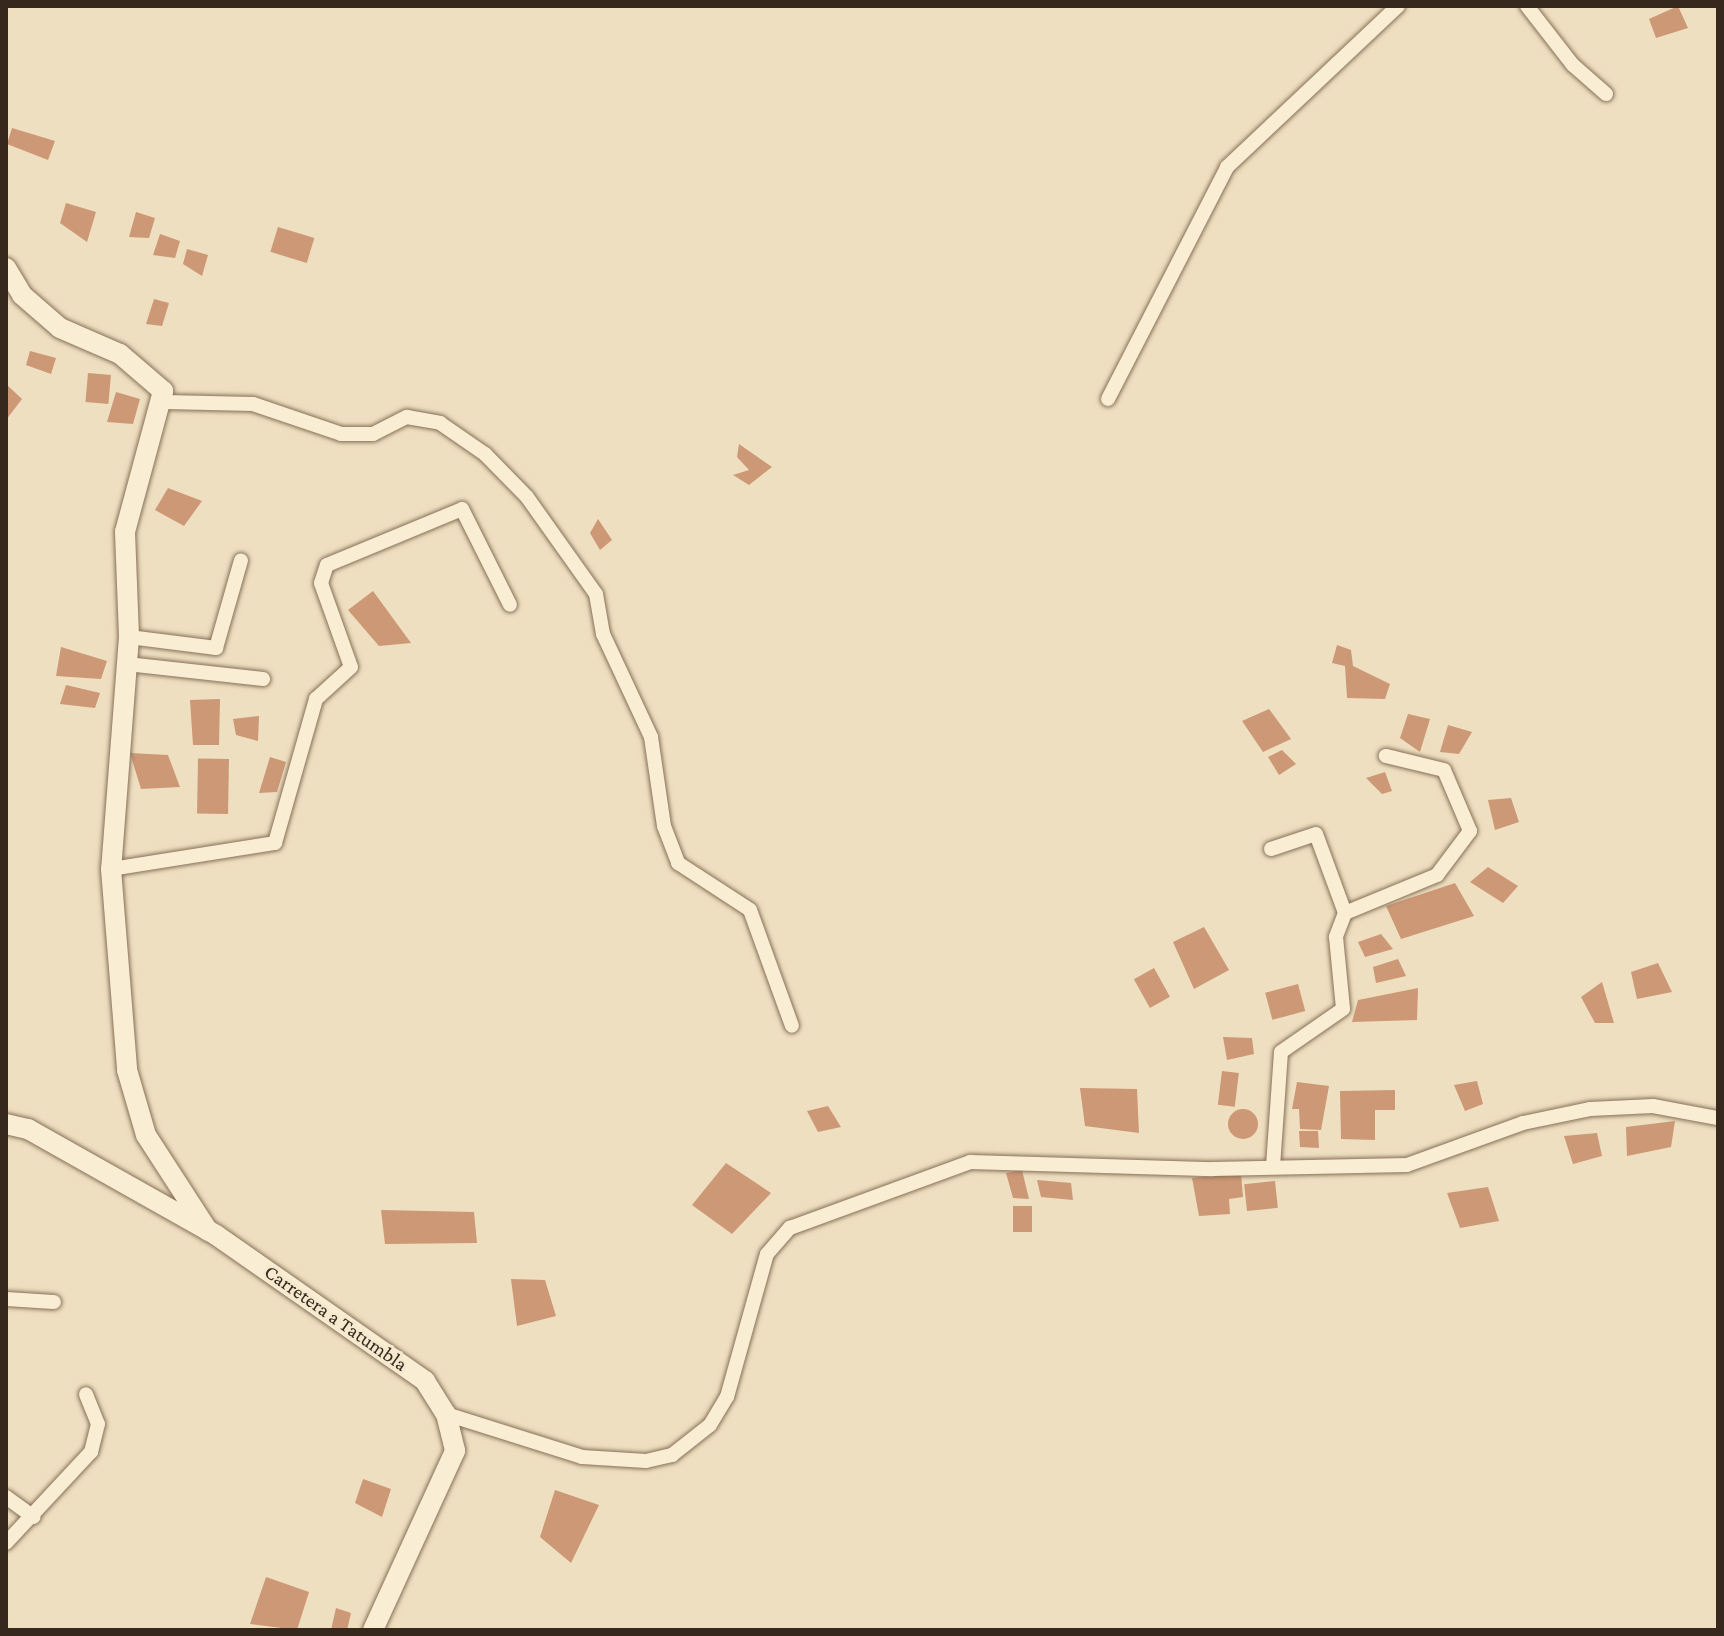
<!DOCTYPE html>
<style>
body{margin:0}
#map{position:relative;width:1724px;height:1636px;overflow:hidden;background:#eedfc0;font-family:"Crimson Pro",serif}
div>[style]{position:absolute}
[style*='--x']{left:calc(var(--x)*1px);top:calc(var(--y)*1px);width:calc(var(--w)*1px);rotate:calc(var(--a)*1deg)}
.building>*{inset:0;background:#cd9875;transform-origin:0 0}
.round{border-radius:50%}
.roads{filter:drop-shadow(0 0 2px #877058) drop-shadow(0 0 2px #877058)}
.street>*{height:14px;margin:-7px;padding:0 7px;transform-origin:7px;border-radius:7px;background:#f9edd3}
.secondary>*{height:20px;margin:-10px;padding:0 10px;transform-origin:10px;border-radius:10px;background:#f9edd3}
span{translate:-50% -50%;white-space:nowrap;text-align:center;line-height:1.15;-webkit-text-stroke:6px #f5eacf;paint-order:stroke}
.street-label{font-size:20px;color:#36281c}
.frame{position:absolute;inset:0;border:8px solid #36281c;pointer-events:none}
</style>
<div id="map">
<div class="building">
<i style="clip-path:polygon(1678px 6px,1688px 28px,1656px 38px,1649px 19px)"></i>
<i style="clip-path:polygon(12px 128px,55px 141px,48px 160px,7px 144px)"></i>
<i style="clip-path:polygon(66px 203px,96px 212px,87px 242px,60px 223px)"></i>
<i style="clip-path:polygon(136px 212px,155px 218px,149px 238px,129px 237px)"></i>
<i style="left:278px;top:227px;width:38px;height:26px;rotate:17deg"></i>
<i style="clip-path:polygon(160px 234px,180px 241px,175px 258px,153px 255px)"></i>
<i style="clip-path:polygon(187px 249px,208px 255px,202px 276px,183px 264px)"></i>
<i style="clip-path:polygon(154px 299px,169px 303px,162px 326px,146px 324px)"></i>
<i style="clip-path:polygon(30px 351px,56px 358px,51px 374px,26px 365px)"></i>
<i style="left:88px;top:373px;width:23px;height:29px;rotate:5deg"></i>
<i style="clip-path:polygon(6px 384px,22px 399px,6px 420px)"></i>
<i style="clip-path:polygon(116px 392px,140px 399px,133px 424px,107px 422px)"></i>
<i style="clip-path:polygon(739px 444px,772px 467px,749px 485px,733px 475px,749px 470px,737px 457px)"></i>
<i style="clip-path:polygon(168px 488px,202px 501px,184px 526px,155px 510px)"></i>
<i style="clip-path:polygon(598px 519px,612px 540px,600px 550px,590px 533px)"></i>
<i style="clip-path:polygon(373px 591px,411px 643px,379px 646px,348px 610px)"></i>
<i style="clip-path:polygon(1337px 645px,1351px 650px,1353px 666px,1390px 684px,1385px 699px,1347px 698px,1345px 666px,1332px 663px)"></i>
<i style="clip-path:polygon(61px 647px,107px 661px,101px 679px,56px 676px)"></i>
<i style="clip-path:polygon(66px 685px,100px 693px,95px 708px,60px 704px)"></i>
<i style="clip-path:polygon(220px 699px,219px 745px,193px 745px,190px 700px)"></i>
<i style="clip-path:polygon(1269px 709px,1291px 739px,1263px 752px,1242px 721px)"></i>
<i style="clip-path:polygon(1408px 714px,1430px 719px,1420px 752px,1400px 738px)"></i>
<i style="clip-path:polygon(259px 716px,258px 741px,236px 735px,233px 719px)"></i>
<i style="clip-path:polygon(1448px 725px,1472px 732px,1459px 754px,1440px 752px)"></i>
<i style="clip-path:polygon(1282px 750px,1296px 764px,1279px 775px,1268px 757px)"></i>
<i style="clip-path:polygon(130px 753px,168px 755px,180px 787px,141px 789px)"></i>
<i style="clip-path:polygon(270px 757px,286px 762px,277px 792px,259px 793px)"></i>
<i style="left:229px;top:759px;width:55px;height:31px;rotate:91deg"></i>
<i style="clip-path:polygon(1385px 772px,1392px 791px,1382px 794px,1366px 778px)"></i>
<i style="clip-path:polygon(1511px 798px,1519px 822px,1495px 830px,1488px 800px)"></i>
<i style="clip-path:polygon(1488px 867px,1518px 886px,1503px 903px,1470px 882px)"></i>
<i style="clip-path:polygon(1455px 883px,1474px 916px,1401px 939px,1386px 906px)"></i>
<i style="clip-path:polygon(1204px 927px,1229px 970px,1194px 989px,1173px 942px)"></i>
<i style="clip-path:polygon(1381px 934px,1393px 949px,1365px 957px,1358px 942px)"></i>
<i style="clip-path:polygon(1398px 959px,1406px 976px,1376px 983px,1373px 967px)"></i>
<i style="clip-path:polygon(1658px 963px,1672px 992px,1637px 999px,1631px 972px)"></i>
<i style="left:1154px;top:968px;width:33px;height:23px;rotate:61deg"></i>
<i style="clip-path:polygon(1602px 982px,1614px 1023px,1595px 1023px,1581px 997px)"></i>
<i style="left:1298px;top:984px;width:28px;height:34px;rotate:75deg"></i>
<i style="clip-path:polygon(1418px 988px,1417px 1020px,1352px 1022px,1358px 1000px)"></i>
<i style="clip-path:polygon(1223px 1037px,1252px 1038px,1254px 1054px,1227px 1060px)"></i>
<i style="left:1222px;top:1071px;width:17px;height:34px;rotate:7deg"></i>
<i style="clip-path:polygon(1477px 1081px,1483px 1104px,1465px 1111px,1454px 1085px)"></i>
<i style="clip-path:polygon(1297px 1082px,1329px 1086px,1321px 1130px,1300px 1129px,1299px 1109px,1292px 1109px)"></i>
<i style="clip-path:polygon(1080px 1088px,1137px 1089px,1139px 1133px,1085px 1126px)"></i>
<i style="clip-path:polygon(1395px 1090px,1395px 1110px,1375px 1110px,1375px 1140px,1341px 1139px,1340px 1091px)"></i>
<i style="clip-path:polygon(828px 1106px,841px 1127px,818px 1132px,807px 1111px)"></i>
<i class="round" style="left:1228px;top:1109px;width:30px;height:30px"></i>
<i style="clip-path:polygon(1675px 1121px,1671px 1147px,1627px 1156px,1626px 1127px)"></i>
<i style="clip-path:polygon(1299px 1131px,1318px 1131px,1319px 1148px,1300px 1147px)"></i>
<i style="clip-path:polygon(1597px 1133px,1602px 1156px,1573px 1164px,1564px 1136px)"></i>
<i style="clip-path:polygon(726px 1163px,771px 1193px,732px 1234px,692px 1205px)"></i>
<i style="clip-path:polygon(1022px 1170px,1029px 1199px,1013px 1198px,1006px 1173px)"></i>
<i style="clip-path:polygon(1241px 1173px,1243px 1197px,1229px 1199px,1230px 1214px,1199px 1216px,1192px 1178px)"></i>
<i style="clip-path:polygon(1037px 1180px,1071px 1183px,1073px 1200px,1041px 1197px)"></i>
<i style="left:1275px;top:1181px;width:27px;height:31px;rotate:84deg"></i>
<i style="clip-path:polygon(1488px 1187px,1499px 1221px,1460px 1228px,1447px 1193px)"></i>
<i style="left:1013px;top:1206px;width:19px;height:26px"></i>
<i style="clip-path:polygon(381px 1210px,474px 1212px,477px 1243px,385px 1244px)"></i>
<i style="clip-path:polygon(511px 1279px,545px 1280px,556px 1316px,517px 1326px)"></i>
<i style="clip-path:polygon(363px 1479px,391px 1489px,382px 1517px,355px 1503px)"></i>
<i style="clip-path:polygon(555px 1490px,599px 1505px,571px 1563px,540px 1537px)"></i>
<i style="clip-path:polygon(266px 1577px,309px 1592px,297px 1630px,250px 1624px)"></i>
<i style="clip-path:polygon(336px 1608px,351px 1613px,347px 1630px,331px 1630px)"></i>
</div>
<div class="roads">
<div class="street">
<i style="--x:1527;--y:6;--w:75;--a:52.1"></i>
<i style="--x:1573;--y:65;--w:44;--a:41.3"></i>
<i style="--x:1108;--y:399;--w:261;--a:-62.8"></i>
<i style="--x:1227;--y:167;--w:235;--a:-43.3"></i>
<i style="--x:165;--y:402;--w:88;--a:1.3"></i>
<i style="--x:253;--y:404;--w:93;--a:18.8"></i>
<i style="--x:341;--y:434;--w:32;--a:0"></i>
<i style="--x:373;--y:434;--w:38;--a:-27"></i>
<i style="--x:407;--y:417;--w:34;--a:10"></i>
<i style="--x:440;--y:423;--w:55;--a:34.6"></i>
<i style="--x:485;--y:454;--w:60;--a:45.7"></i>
<i style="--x:527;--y:497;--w:119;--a:54.6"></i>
<i style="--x:596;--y:594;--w:41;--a:80.1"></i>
<i style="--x:603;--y:634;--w:114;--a:65"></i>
<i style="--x:651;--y:737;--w:90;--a:81.7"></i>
<i style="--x:664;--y:826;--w:40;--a:69"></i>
<i style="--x:678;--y:863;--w:86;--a:33.1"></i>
<i style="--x:750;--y:910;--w:123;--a:70.1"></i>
<i style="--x:129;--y:637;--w:88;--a:7.2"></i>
<i style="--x:216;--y:648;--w:91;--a:-74.1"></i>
<i style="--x:127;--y:664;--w:137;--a:6.3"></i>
<i style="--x:1271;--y:849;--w:47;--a:-18.4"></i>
<i style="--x:1316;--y:834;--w:84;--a:69.8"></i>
<i style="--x:1345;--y:913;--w:26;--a:111"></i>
<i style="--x:1336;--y:937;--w:72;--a:84.4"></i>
<i style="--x:1343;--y:1009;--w:75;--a:145.3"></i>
<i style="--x:1281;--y:1052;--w:114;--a:94"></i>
<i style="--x:111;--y:869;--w:166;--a:-9"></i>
<i style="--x:275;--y:843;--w:150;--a:-74.1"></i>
<i style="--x:316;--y:699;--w:47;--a:-42.4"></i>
<i style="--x:351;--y:667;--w:89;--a:-109.7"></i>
<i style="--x:321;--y:583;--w:19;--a:-72"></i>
<i style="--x:327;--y:565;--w:146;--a:-22.5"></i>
<i style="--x:462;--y:509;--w:107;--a:63.4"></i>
<i style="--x:1345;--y:913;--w:100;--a:-22.4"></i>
<i style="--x:1437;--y:875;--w:55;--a:-53.1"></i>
<i style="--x:1470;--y:831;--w:66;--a:-113.1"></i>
<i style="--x:1444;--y:770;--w:60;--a:-166.4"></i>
<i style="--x:6;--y:1299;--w:48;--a:3.6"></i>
<i style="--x:446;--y:1414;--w:143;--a:17.5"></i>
<i style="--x:582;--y:1457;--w:64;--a:3.6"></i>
<i style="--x:646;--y:1461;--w:27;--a:-13"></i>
<i style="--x:672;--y:1455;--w:48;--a:-38.3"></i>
<i style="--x:710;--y:1425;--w:33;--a:-59"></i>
<i style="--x:727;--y:1397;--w:148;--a:-74.4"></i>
<i style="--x:767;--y:1254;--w:35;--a:-49"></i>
<i style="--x:790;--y:1228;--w:192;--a:-20.1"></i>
<i style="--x:970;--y:1162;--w:243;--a:1.7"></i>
<i style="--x:1213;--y:1169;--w:194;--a:-1.2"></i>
<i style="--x:1407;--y:1165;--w:123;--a:-19.9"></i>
<i style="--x:1523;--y:1123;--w:68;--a:-11.8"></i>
<i style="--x:1590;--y:1109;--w:63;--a:-2.7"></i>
<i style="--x:1653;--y:1106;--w:66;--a:10.5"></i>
<i style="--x:6;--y:1497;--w:34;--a:36"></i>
<i style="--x:6;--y:1543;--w:125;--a:-47"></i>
<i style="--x:91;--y:1452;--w:29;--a:-76"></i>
<i style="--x:98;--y:1424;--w:32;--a:-112"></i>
</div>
<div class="secondary">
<i style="--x:6;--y:268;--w:31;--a:59"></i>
<i style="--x:22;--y:295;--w:50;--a:41"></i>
<i style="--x:60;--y:328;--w:65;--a:23.4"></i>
<i style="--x:120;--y:354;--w:57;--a:40.7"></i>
<i style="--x:163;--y:391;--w:146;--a:105.1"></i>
<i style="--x:125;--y:532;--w:105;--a:87.8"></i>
<i style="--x:129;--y:637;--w:233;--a:94.4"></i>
<i style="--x:111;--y:869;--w:202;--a:85.4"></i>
<i style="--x:127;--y:1070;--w:68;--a:73.7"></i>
<i style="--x:146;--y:1135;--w:114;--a:57.1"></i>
<i style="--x:6;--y:1124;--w:23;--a:13"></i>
<i style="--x:28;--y:1129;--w:216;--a:29.4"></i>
<i style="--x:216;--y:1235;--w:255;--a:34.9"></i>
<i style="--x:425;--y:1381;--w:39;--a:58"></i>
<i style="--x:446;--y:1414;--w:38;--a:76"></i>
<i style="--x:455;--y:1451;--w:197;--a:114.6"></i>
</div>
</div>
<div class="street-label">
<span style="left:336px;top:1318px;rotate:35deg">Carretera a Tatumbla</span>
</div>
<div class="frame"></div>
</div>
